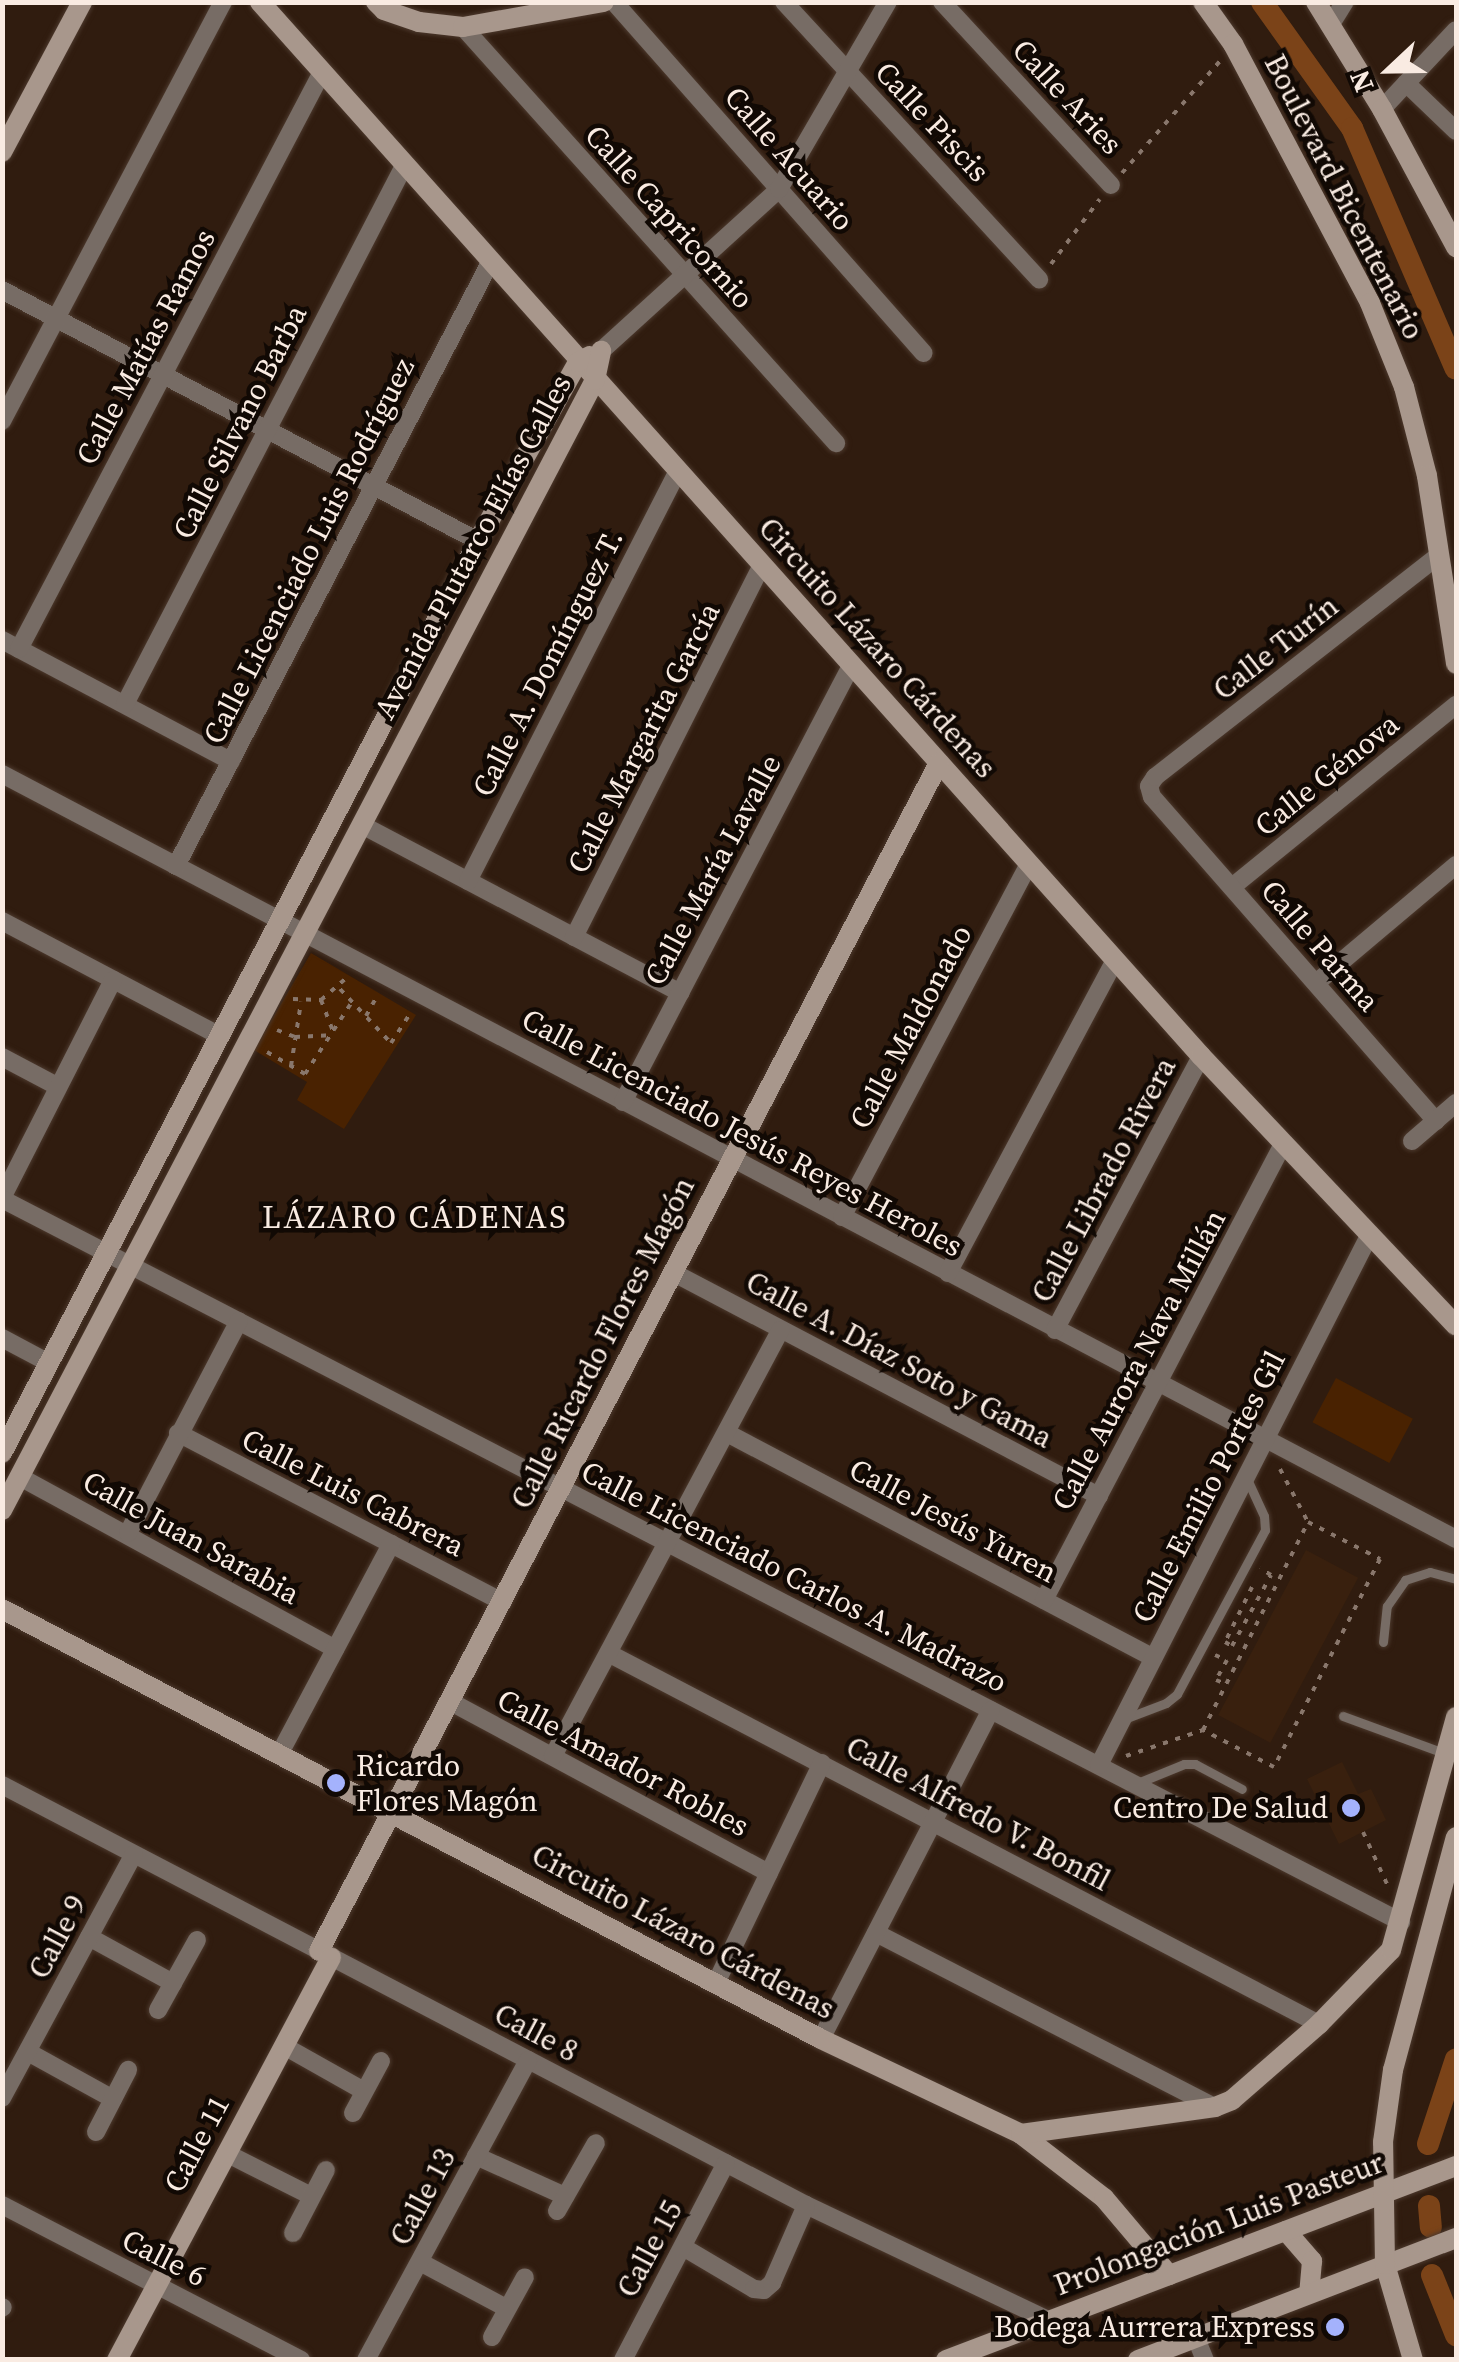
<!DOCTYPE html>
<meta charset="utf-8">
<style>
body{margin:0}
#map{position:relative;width:1459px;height:2362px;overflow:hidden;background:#301c0f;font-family:"Source Serif 4",serif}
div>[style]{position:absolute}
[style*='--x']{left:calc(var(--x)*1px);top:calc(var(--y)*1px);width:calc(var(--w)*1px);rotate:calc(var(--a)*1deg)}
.built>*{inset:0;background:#39200e;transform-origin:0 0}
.green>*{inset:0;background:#492201;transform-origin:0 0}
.canal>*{height:22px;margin:-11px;padding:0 11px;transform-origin:11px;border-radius:11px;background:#7b4318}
.path>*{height:4px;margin-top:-2px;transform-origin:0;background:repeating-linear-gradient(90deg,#89776c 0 5px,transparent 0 13px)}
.roads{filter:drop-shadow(0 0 2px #4c392d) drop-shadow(0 0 2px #4c392d)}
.lane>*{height:9px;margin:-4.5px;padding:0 4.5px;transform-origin:4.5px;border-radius:4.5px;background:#776c65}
.street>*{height:18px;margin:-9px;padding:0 9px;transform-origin:9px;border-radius:9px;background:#776c65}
.secondary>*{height:20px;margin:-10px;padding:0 10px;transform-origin:10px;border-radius:10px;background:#a8978c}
.dots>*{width:28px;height:28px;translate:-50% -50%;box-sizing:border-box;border:5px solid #110904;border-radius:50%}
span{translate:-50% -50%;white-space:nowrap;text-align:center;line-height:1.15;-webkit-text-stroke:9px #110904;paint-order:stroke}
.street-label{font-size:30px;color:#f9ebe2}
.poi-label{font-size:30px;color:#f9ebe2}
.left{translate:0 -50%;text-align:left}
.right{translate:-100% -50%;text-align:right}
.neighbourhood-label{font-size:32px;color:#f9ebe2;letter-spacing:2.5px}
.frame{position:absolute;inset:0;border:5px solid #f9ebe2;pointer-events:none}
.north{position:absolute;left:1339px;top:20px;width:100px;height:100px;-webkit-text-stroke:8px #110904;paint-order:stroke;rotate:248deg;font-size:28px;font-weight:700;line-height:40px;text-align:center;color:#f9ebe2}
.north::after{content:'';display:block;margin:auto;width:35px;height:45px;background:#f9ebe2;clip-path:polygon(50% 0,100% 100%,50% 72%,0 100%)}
</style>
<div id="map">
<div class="built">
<i style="left:1306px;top:1550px;width:59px;height:187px;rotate:28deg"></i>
<i style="clip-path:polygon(1342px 1762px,1358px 1794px,1371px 1789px,1386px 1820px,1339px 1844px,1307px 1779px)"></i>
</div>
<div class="green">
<i style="clip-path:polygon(311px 953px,416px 1015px,344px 1129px,297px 1100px,307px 1082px,254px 1050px)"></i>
<i style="left:1336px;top:1378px;width:87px;height:50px;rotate:28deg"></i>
</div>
<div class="canal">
<i style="--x:1262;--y:2;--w:155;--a:54.5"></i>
<i style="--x:1352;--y:128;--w:262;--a:66.7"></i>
<i style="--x:1428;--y:2144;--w:89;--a:-71.8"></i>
<i style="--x:1429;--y:2206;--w:21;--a:85"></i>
<i style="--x:1432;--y:2275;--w:65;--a:68.2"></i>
</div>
<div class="path">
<i style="--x:1122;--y:173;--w:150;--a:-48.8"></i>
<i style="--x:1051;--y:264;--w:81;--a:-53"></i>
<i style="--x:340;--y:989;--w:74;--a:46.6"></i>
<i style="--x:391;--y:1043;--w:37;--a:-57"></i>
<i style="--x:293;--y:999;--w:28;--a:2"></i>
<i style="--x:321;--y:1000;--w:37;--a:-41"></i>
<i style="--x:321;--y:1000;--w:33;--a:69"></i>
<i style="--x:366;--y:1016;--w:25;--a:-61"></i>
<i style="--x:277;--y:1030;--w:19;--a:21"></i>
<i style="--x:295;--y:1037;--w:35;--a:-3"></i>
<i style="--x:267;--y:1052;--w:44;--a:30.1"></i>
<i style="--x:305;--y:1074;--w:86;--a:-56.9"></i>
<i style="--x:291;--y:1066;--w:65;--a:-81.1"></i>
<i style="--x:1280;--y:1469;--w:60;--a:62.2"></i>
<i style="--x:1308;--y:1522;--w:81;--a:27.2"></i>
<i style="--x:1380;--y:1559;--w:233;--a:117"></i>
<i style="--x:1274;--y:1767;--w:80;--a:-152.5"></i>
<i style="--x:1203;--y:1730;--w:233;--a:-63.2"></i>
<i style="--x:1252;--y:1587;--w:61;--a:116.1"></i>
<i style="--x:1225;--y:1642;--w:8;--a:30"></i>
<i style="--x:1232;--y:1646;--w:81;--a:-61.2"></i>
<i style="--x:1271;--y:1575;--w:13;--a:-148"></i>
<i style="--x:1215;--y:1655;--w:13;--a:23"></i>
<i style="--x:1227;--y:1660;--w:23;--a:119"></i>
<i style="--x:1216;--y:1680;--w:11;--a:22"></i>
<i style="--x:1126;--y:1756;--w:81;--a:-18.7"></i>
<i style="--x:1363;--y:1832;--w:60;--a:65.2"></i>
</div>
<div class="roads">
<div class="lane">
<i style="--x:1383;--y:1642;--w:36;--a:-84"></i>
<i style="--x:1387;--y:1606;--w:32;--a:-55"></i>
<i style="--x:1405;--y:1580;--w:26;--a:-18"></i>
<i style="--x:1430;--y:1572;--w:27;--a:15"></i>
<i style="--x:1343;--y:1716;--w:108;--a:20.1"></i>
<i style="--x:1124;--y:1719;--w:45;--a:-20.9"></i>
<i style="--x:1166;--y:1703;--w:14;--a:-39"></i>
<i style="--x:1177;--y:1694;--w:186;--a:-61.8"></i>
<i style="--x:1265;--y:1530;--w:14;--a:-94"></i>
<i style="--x:1264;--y:1516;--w:41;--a:-114.7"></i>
<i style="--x:1135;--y:1784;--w:53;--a:-22.2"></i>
<i style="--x:1184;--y:1764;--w:11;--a:0"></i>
<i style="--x:1195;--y:1764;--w:53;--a:28"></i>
</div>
<div class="street">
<i style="--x:614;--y:2;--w:468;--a:48.6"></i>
<i style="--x:784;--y:2;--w:377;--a:47.4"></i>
<i style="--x:942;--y:2;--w:249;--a:47.3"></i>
<i style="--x:1331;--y:24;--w:26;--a:-58"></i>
<i style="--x:463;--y:27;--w:559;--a:48.12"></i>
<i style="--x:1406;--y:83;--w:69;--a:43.8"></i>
<i style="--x:1382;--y:109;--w:108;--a:-46.9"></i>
<i style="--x:2;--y:290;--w:538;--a:27.8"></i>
<i style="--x:601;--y:351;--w:241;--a:-42.3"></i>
<i style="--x:779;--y:189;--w:216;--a:-59.8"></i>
<i style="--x:2;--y:421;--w:474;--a:-62.2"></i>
<i style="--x:2;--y:640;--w:259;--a:27.9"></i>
<i style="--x:19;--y:649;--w:652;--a:-62.29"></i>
<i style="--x:125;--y:704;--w:608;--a:-62.59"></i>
<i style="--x:2;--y:774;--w:1643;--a:27.75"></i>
<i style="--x:362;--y:825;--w:360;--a:27.8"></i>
<i style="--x:176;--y:866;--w:682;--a:-62.5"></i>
<i style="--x:468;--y:881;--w:461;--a:-62.9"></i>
<i style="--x:1232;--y:887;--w:289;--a:-39.1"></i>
<i style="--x:2;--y:921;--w:246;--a:27.8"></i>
<i style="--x:574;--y:937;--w:417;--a:-63.2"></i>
<i style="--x:1316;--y:983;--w:183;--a:-40.1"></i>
<i style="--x:2;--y:1057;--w:62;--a:27.8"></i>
<i style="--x:623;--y:1102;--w:493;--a:-62.4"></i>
<i style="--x:1436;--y:1121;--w:431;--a:-131.2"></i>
<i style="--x:1152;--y:797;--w:11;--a:-105"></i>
<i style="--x:1149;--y:786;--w:11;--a:-56"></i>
<i style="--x:1155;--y:777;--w:360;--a:-38"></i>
<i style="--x:1412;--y:1141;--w:58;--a:-40.8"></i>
<i style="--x:2;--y:1198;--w:245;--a:-63"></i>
<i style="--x:2;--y:1199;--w:1575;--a:27.33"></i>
<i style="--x:842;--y:1217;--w:399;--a:-62.1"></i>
<i style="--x:674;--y:1273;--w:480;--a:27.7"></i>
<i style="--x:948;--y:1273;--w:355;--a:-61.9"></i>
<i style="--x:1055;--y:1330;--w:310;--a:-61.9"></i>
<i style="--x:2;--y:1338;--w:53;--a:28"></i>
<i style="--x:178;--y:1433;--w:366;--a:27.5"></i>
<i style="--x:727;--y:1433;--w:482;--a:27.8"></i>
<i style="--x:20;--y:1477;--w:359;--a:28.6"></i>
<i style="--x:128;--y:1533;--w:239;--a:-62.4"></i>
<i style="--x:1044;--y:1600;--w:513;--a:-62.34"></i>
<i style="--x:610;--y:1654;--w:800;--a:27.56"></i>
<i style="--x:451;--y:1702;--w:361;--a:28.3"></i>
<i style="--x:280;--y:1753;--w:237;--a:-62"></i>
<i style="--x:553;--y:1756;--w:483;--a:-61.9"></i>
<i style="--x:1099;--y:1765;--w:596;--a:-62.96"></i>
<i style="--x:2;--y:1785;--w:907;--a:27.58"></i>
<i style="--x:806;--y:2205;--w:268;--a:25.4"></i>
<i style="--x:876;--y:1933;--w:381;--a:27.2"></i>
<i style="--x:89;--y:1937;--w:96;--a:28.7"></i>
<i style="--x:716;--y:1983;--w:244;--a:-64.3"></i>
<i style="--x:158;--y:2010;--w:80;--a:-60.9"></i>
<i style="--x:821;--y:2039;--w:370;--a:-62.7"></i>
<i style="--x:284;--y:2046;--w:92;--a:29.4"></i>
<i style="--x:28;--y:2052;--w:97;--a:28.9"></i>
<i style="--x:2;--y:2098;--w:277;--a:-61.6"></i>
<i style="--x:353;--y:2113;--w:59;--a:-61.7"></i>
<i style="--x:96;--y:2132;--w:70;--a:-62.7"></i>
<i style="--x:226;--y:2153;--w:95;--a:26.8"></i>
<i style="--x:476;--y:2156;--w:98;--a:24.2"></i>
<i style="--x:2;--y:2205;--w:337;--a:27.4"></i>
<i style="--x:557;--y:2211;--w:78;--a:-60.2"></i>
<i style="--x:293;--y:2233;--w:71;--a:-62.4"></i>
<i style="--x:683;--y:2247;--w:82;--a:30.6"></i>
<i style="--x:754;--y:2289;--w:10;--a:6"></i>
<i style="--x:764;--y:2290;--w:11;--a:-41"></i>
<i style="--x:772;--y:2283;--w:85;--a:-66.4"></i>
<i style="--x:420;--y:2262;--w:98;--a:28.1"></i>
<i style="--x:2;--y:2308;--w:1;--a:-45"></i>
<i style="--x:492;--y:2337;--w:68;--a:-61.2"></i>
<i style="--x:1196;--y:2338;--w:24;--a:68"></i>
<i style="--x:366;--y:2360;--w:341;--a:-61.6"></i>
<i style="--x:623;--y:2360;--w:222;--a:-62.4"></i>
</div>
<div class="secondary">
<i style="--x:260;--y:2;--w:1413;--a:48.24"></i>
<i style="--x:1201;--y:1056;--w:371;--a:46.6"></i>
<i style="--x:376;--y:2;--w:11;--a:45"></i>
<i style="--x:384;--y:10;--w:37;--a:19"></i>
<i style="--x:419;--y:22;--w:44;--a:6.5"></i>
<i style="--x:463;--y:27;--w:143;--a:-10.1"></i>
<i style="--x:1203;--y:2;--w:52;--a:54.5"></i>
<i style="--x:1233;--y:44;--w:293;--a:62.1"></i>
<i style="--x:1370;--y:303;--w:91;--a:68"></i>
<i style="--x:1404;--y:387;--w:92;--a:75.5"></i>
<i style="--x:1427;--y:476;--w:190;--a:81.2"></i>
<i style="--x:1316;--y:2;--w:126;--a:58.3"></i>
<i style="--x:1382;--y:109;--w:157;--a:61.8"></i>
<i style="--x:2;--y:152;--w:170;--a:-61.9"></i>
<i style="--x:2;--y:1453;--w:1029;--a:-62.44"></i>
<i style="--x:478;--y:541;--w:205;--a:-60.8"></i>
<i style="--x:578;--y:362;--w:13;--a:-27"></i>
<i style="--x:2;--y:1510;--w:1276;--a:-62.31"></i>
<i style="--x:595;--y:380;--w:30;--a:-78"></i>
<i style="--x:2;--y:1609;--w:925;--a:27.7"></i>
<i style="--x:821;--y:2039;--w:221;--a:25.4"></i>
<i style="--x:1021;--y:2134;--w:105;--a:37.6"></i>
<i style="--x:1104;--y:2198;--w:101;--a:49.8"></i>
<i style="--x:319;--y:1951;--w:1340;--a:-62.44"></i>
<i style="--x:1021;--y:2134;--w:196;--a:-7.9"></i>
<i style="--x:1215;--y:2107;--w:18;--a:-22"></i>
<i style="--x:1232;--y:2100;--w:116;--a:-41.1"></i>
<i style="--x:1319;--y:2024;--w:103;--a:-45.8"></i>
<i style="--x:1391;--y:1950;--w:242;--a:-74.4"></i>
<i style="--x:1286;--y:2231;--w:40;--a:49"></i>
<i style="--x:1312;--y:2261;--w:32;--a:95"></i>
<i style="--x:117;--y:2360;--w:456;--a:-62"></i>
<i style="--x:946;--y:2360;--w:546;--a:-20.83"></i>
<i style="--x:1138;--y:2360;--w:341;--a:-21"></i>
<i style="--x:1413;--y:2360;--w:100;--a:-106.3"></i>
<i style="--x:1385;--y:2264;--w:122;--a:-90.9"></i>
<i style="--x:1383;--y:2142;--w:73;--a:-82.1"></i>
<i style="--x:1393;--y:2070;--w:241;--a:-74.9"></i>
</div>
</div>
<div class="dots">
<i style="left:336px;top:1783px;background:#a4b2fc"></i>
<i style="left:1351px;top:1808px;background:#a4b2fc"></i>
<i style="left:1335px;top:2327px;background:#a4b2fc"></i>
</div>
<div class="street-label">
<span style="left:1067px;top:97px;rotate:47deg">Calle Aries</span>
<span style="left:932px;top:122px;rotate:47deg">Calle Piscis</span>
<span style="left:789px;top:159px;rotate:49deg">Calle Acuario</span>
<span style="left:1344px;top:197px;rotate:63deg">Boulevard Bicentenario</span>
<span style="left:669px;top:217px;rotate:48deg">Calle Capricornio</span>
<span style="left:146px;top:347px;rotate:-62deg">Calle Matías Ramos</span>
<span style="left:240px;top:422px;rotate:-63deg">Calle Silvano Barba</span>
<span style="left:473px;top:547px;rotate:-62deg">Avenida Plutarco Elías Calles</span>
<span style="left:309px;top:551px;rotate:-63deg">Calle Licenciado Luis Rodríguez</span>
<span style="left:877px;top:648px;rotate:48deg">Circuito Lázaro Cárdenas</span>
<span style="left:1276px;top:648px;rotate:-38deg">Calle Turín</span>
<span style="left:548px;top:663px;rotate:-63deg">Calle A. Domínguez T.</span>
<span style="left:644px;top:738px;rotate:-63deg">Calle Margarita García</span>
<span style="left:1327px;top:775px;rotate:-39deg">Calle Génova</span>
<span style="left:713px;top:870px;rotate:-62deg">Calle María Lavalle</span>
<span style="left:1320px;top:946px;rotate:49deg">Calle Parma</span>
<span style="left:911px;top:1027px;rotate:-62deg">Calle Maldonado</span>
<span style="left:742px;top:1133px;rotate:28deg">Calle Licenciado Jesús Reyes Heroles</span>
<span style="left:1104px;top:1180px;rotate:-62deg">Calle Librado Rivera</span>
<span style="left:603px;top:1343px;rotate:-63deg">Calle Ricardo Flores Magón</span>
<span style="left:899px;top:1360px;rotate:28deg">Calle A. Díaz Soto y Gama</span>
<span style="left:1139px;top:1360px;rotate:-62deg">Calle Aurora Nava Millán</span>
<span style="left:1209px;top:1487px;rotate:-63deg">Calle Emilio Portes Gil</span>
<span style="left:353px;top:1493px;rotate:27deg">Calle Luis Cabrera</span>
<span style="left:953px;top:1521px;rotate:28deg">Calle Jesús Yuren</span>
<span style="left:191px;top:1538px;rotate:29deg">Calle Juan Sarabia</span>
<span style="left:794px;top:1577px;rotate:27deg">Calle Licenciado Carlos A. Madrazo</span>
<span style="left:623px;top:1763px;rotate:28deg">Calle Amador Robles</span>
<span style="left:978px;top:1814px;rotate:28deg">Calle Alfredo V. Bonfil</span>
<span style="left:683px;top:1932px;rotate:28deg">Circuito Lázaro Cárdenas</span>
<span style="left:58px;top:1937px;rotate:-62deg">Calle 9</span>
<span style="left:536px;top:2033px;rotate:28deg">Calle 8</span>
<span style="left:197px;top:2144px;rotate:-62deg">Calle 11</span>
<span style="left:423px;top:2197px;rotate:-62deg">Calle 13</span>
<span style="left:1219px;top:2224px;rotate:-21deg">Prolongación Luis Pasteur</span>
<span style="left:650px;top:2249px;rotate:-62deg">Calle 15</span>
<span style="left:164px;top:2258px;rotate:27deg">Calle 6</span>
</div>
<div class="poi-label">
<span class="left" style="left:356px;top:1783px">Ricardo<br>Flores Magón</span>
<span class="right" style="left:1328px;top:1808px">Centro De Salud</span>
<span class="right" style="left:1315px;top:2327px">Bodega Aurrera Express</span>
</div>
<div class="neighbourhood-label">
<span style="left:415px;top:1217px">LÁZARO CÁDENAS</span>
</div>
<div class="frame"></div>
<div class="north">N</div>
</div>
